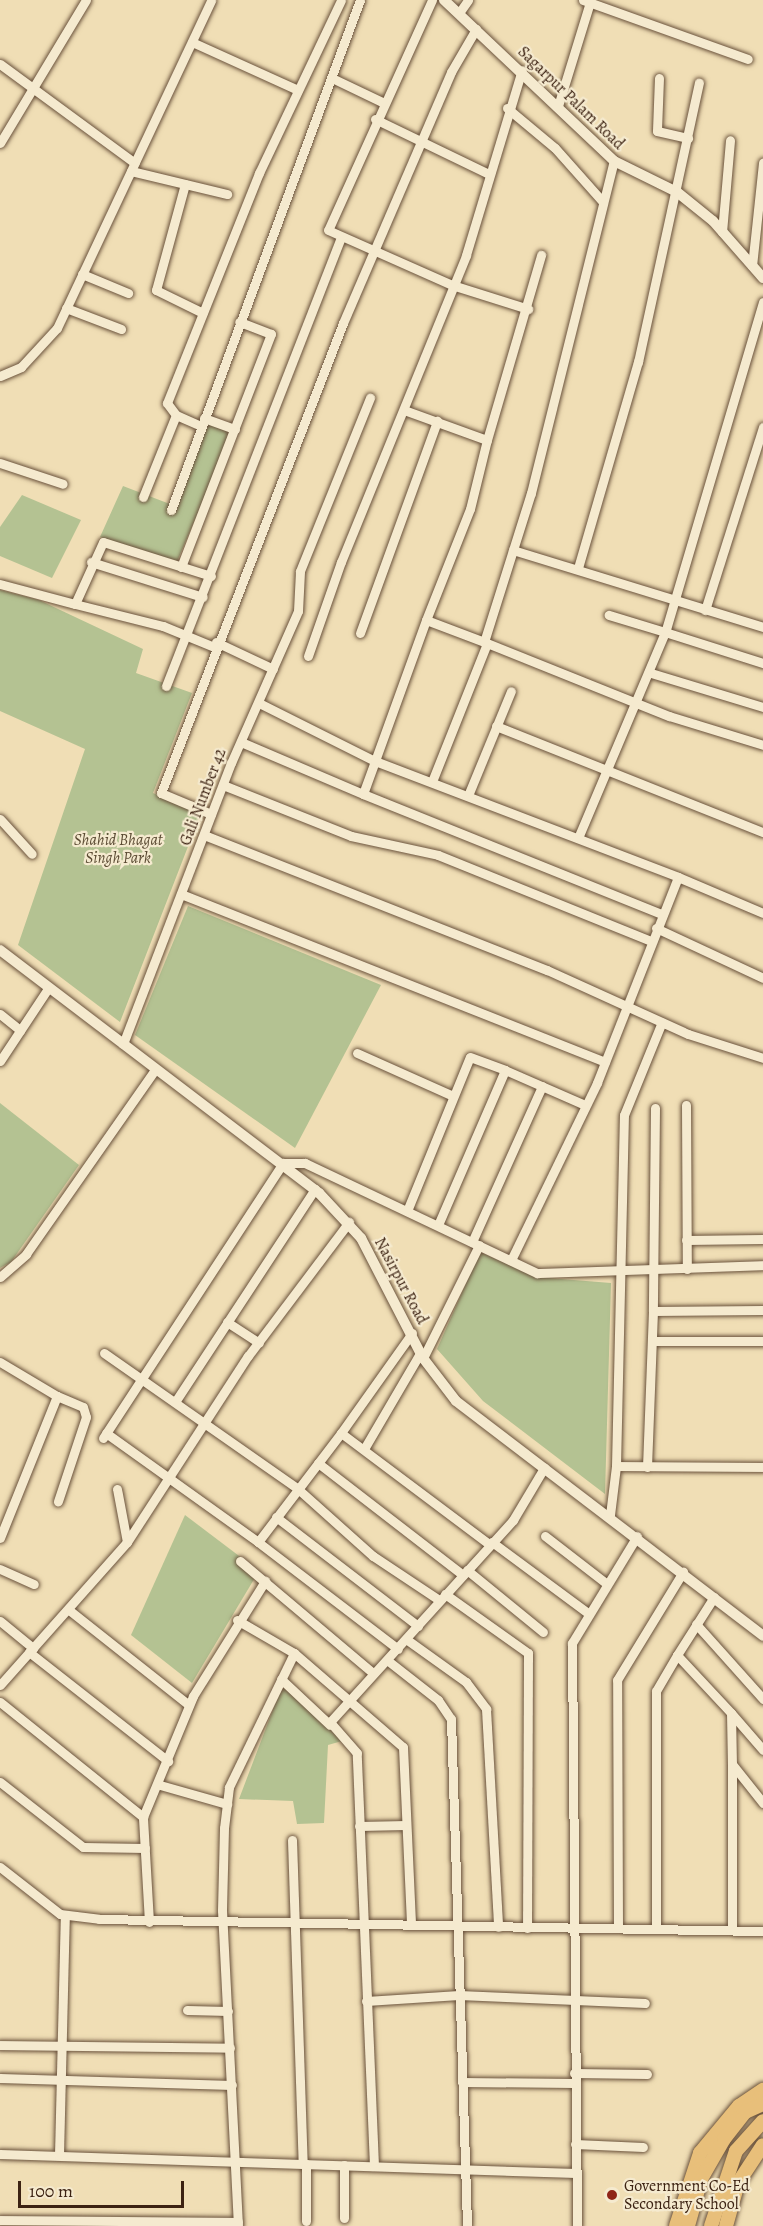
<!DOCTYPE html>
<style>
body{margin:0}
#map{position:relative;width:763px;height:2226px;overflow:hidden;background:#f0deb5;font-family:Alegreya,serif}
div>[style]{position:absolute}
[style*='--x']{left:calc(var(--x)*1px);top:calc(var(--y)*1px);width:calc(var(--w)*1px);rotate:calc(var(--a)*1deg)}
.green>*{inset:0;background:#b4c292}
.roads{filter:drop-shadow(0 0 2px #69513b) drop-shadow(0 0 2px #69513b)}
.minor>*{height:9px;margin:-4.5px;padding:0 4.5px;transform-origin:4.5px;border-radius:4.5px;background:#f5eacf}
.tertiary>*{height:10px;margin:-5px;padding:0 5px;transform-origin:5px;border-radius:5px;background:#f5eacf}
.primary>*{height:14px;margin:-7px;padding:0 7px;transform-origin:7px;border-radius:7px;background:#e8bf7a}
.dots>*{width:16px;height:16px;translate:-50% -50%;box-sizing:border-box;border:3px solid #f5eacf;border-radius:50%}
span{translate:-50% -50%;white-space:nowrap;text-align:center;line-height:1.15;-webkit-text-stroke:4.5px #f5eacf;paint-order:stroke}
.street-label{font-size:16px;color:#3c2212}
.park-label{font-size:16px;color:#5a4a32;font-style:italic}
.poi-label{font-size:16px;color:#3c2212}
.left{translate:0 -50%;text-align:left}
.scale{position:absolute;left:18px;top:2181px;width:166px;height:27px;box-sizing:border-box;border:3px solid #3c2212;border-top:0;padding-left:8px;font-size:18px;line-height:21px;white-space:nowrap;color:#3c2212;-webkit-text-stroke:4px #f5eacf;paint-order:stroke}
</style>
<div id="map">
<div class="green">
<i style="clip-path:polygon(205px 421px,233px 430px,176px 564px,100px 537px,123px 486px,175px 506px)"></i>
<i style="clip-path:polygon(22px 495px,81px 520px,52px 578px,0 556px,0 527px)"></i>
<i style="clip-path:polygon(0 590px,39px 600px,143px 649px,136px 673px,192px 693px,153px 793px,201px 813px,120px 1022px,18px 945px,85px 749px,0 711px)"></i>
<i style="clip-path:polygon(188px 906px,381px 985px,295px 1148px,135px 1035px)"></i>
<i style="clip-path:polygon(0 1103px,79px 1165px,11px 1262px,0 1268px)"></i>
<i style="clip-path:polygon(480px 1252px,536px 1277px,611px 1283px,605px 1494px,483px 1401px,437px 1349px)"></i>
<i style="clip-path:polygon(185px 1515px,259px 1571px,192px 1683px,131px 1635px)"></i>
<i style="clip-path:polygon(282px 1686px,342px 1741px,328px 1745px,324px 1823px,297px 1824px,293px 1801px,239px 1799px)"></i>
</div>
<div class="roads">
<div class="minor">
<i style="--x:432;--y:0;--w:252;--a:114.3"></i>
<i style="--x:328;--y:230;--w:136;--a:23.9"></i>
<i style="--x:452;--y:285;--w:80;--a:17.5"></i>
<i style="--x:583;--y:0;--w:175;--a:19.7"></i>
<i style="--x:459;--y:13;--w:16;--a:-55"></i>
<i style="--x:192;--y:42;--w:116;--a:24.4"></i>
<i style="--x:0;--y:64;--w:167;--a:36.3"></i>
<i style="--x:659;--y:78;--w:53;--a:92.2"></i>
<i style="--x:657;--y:131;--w:32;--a:13"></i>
<i style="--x:334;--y:79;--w:53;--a:25.6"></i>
<i style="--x:558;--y:106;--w:109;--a:-72.9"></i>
<i style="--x:507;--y:108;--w:62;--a:39.8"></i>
<i style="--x:555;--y:148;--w:71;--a:48.4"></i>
<i style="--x:375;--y:119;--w:127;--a:25.8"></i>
<i style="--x:0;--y:143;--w:167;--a:-59"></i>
<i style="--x:131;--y:171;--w:99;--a:13.5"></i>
<i style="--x:185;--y:184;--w:110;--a:105.3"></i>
<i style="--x:156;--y:290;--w:52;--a:26.1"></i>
<i style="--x:722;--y:232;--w:92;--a:-85"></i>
<i style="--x:752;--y:266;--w:104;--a:-83.9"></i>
<i style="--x:82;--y:274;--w:50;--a:22.4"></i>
<i style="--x:763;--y:302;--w:344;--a:106.5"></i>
<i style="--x:665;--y:632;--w:103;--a:17.6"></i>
<i style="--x:66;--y:308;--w:59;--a:20.9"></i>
<i style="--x:0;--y:376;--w:23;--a:-23"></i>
<i style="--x:21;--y:367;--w:53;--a:-47.3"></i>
<i style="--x:57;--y:328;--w:362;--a:-64.8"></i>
<i style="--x:404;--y:410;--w:88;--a:19.9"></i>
<i style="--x:487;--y:440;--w:193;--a:-73.7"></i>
<i style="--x:204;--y:418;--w:33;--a:20"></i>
<i style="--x:201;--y:426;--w:27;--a:-156"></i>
<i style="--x:176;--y:415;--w:15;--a:-127"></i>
<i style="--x:167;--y:403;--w:248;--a:-68.2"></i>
<i style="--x:259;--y:173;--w:191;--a:-64.6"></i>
<i style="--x:0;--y:463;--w:66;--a:18.4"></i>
<i style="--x:143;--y:497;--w:88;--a:-68.1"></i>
<i style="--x:171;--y:510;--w:544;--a:-69.67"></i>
<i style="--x:513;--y:550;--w:262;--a:17.1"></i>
<i style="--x:91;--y:562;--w:117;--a:17.4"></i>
<i style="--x:181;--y:567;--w:250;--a:-68.9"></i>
<i style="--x:271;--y:334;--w:34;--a:-159"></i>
<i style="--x:578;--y:568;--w:215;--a:-73.8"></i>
<i style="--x:638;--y:362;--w:286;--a:-77.7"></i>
<i style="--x:211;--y:576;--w:113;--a:-162.5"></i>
<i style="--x:103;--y:542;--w:68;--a:114.3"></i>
<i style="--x:75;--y:604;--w:91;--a:14"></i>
<i style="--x:163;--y:626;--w:55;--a:22.4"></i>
<i style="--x:0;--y:584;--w:78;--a:14.9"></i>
<i style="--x:705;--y:610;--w:192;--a:-72.4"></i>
<i style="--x:426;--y:620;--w:119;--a:-68.4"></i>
<i style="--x:470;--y:509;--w:71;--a:-76.2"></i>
<i style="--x:360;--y:633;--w:226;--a:-70"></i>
<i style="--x:216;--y:642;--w:63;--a:25.3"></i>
<i style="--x:484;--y:642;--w:156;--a:-72.5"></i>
<i style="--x:531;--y:493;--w:342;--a:-76"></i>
<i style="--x:487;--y:643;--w:196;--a:21.9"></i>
<i style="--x:669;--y:716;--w:98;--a:17.1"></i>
<i style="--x:308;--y:656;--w:100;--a:-70.7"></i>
<i style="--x:341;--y:562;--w:331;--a:-67.8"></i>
<i style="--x:466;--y:255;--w:193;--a:-73.2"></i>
<i style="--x:651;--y:673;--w:117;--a:16.9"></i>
<i style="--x:166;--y:686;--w:480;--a:-68.7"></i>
<i style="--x:259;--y:703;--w:130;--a:26.6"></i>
<i style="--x:375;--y:761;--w:35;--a:110"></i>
<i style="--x:363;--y:794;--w:322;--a:21.9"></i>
<i style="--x:496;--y:726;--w:287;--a:21.7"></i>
<i style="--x:241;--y:742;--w:133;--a:23.1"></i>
<i style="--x:433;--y:779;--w:146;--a:-68.3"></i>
<i style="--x:487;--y:643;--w:65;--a:-159.3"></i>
<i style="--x:426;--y:620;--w:150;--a:109.9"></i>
<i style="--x:375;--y:761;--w:324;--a:20.9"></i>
<i style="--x:678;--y:877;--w:221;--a:111.5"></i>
<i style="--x:597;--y:1083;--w:197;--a:115.9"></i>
<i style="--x:223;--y:785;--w:138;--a:21.7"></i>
<i style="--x:351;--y:836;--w:89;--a:12.3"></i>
<i style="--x:438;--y:855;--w:230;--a:22"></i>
<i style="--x:469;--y:793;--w:110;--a:-67.6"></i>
<i style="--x:211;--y:814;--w:54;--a:-157.2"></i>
<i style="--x:161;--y:793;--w:504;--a:-68.83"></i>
<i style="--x:343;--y:323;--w:273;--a:-66.7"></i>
<i style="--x:451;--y:72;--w:50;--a:-59.8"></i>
<i style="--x:0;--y:819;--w:47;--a:47.6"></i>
<i style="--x:204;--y:835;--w:369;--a:21.5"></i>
<i style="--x:547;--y:970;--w:155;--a:24.4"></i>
<i style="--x:688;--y:1034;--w:79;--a:17.7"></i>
<i style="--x:578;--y:838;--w:224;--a:-67.1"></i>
<i style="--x:665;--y:632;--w:59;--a:-163.1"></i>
<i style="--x:678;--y:877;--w:92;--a:23"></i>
<i style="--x:181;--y:894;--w:456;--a:21.6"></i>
<i style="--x:656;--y:928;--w:118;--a:25"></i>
<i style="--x:0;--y:1014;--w:26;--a:39"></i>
<i style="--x:123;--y:1044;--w:301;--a:-69"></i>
<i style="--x:231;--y:763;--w:166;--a:-66.2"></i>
<i style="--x:298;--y:611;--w:40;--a:-87.1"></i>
<i style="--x:300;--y:571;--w:187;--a:-68"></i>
<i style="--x:357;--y:1053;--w:105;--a:24.1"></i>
<i style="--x:0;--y:1061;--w:85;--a:-56.5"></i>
<i style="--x:686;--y:1105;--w:164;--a:89.7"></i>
<i style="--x:655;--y:1108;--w:203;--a:90.6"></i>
<i style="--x:653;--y:1311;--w:110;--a:-0.5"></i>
<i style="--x:407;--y:1211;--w:166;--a:-67.8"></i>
<i style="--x:470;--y:1057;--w:37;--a:20"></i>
<i style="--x:438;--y:1225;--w:169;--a:-66.6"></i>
<i style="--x:505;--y:1070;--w:87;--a:23.6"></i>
<i style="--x:686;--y:1240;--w:77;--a:-0.7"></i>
<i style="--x:472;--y:1242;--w:171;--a:-65.8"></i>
<i style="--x:0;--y:1277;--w:35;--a:-41"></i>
<i style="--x:26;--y:1254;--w:225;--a:-55"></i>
<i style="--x:227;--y:1322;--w:38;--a:33"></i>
<i style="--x:412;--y:1333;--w:123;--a:125.4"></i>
<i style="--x:341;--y:1433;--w:186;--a:36.9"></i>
<i style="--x:653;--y:1341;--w:110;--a:0"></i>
<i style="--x:104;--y:1353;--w:237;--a:35"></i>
<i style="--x:298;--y:1489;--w:101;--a:41.8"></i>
<i style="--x:373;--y:1556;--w:79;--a:33.7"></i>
<i style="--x:423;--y:1358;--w:126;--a:-63.6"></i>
<i style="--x:0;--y:1362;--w:66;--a:30.8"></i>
<i style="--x:57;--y:1396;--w:153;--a:111.9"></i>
<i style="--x:57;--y:1396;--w:28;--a:23"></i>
<i style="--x:83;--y:1407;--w:10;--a:73"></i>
<i style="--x:86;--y:1417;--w:89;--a:108.4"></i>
<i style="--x:175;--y:1402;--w:255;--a:-56.7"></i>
<i style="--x:106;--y:1433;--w:187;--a:35.6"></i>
<i style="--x:258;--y:1542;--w:137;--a:-52.7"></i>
<i style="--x:103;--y:1438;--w:329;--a:-56.8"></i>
<i style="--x:283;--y:1163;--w:22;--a:0"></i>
<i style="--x:305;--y:1163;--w:257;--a:25.4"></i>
<i style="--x:537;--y:1273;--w:226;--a:-2"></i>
<i style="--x:364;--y:1449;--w:111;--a:-59.7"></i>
<i style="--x:318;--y:1463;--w:183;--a:37.7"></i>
<i style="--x:616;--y:1466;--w:147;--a:0.4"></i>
<i style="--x:647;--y:1467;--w:156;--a:-87.8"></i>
<i style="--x:117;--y:1489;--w:54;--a:79.3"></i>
<i style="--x:610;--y:1515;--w:49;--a:-83"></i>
<i style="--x:616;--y:1466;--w:351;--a:-88.7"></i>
<i style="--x:624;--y:1115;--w:100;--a:-67.8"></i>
<i style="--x:276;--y:1517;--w:179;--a:37.5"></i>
<i style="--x:545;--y:1536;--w:78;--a:37.7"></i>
<i style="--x:258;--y:1542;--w:176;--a:37.4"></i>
<i style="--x:492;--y:1542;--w:119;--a:36.5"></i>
<i style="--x:240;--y:1561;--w:174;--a:40.1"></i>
<i style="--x:0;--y:1569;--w:37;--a:24"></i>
<i style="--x:467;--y:1570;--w:98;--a:39.2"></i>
<i style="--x:445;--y:1594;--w:102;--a:35.4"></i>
<i style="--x:528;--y:1653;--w:275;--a:90.2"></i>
<i style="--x:714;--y:1597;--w:69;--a:122.5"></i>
<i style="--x:677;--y:1655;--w:79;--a:47"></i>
<i style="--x:731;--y:1713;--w:51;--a:88.9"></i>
<i style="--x:732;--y:1764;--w:50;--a:51.5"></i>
<i style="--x:69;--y:1610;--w:153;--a:38.4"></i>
<i style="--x:237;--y:1620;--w:66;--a:30.1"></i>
<i style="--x:294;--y:1653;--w:144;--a:40.8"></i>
<i style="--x:403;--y:1747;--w:176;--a:87.4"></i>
<i style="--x:0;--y:1621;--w:43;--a:39.3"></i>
<i style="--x:696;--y:1624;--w:101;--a:48.2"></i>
<i style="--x:406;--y:1639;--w:74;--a:35.6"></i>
<i style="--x:466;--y:1682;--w:34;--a:53"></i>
<i style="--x:486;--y:1709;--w:218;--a:86.8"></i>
<i style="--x:29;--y:1652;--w:177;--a:38.1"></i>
<i style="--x:387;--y:1660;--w:65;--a:38.1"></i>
<i style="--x:438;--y:1700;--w:23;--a:56"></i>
<i style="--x:451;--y:1719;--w:507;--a:88.19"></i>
<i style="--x:281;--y:1679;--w:67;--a:43.2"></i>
<i style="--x:0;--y:1685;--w:191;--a:-48.4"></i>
<i style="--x:127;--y:1542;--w:222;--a:-57"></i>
<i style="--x:248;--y:1356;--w:168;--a:-53"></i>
<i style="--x:0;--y:1702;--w:184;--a:38.8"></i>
<i style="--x:731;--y:1713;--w:49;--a:49.1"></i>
<i style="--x:732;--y:1764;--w:163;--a:90"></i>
<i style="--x:0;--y:1782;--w:105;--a:38.1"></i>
<i style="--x:83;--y:1847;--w:62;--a:0.9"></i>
<i style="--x:160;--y:1785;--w:70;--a:15.8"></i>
<i style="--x:359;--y:1826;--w:47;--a:-1.2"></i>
<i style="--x:292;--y:1840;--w:324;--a:88.1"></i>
<i style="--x:0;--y:1867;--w:76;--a:38.1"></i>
<i style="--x:60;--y:1914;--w:39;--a:7"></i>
<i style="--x:99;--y:1919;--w:664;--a:1.04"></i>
<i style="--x:149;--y:1922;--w:105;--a:-93.3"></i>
<i style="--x:143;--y:1817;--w:131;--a:-67.5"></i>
<i style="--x:193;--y:1696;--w:136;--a:-57.9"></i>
<i style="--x:656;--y:1927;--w:236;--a:-90"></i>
<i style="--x:656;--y:1691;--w:42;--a:-59.7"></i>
<i style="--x:618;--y:1928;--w:248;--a:-90.2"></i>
<i style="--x:617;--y:1680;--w:127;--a:-58.6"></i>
<i style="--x:366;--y:2001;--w:93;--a:-3.7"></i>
<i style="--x:459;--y:1995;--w:186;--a:2.5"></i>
<i style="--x:187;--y:2010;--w:41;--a:1.4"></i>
<i style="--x:0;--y:2045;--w:230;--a:0.7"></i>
<i style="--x:574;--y:2073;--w:73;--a:0.8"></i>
<i style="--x:0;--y:2078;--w:232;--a:1.7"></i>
<i style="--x:462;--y:2082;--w:112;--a:0.5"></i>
<i style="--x:575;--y:2144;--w:68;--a:2.5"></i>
<i style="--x:0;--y:2154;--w:576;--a:1.89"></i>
<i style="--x:59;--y:2155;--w:240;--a:-88.6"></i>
<i style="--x:306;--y:2164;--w:57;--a:90"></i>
<i style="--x:344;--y:2165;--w:53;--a:90"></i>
<i style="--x:374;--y:2166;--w:413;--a:-92.4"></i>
<i style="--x:357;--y:1753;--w:41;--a:-131.1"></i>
<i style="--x:330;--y:1722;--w:273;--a:-47.8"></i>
<i style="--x:513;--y:1520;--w:61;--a:-59.2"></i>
<i style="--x:0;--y:2220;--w:238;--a:0.5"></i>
<i style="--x:238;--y:2226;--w:316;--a:-92.9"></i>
<i style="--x:222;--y:1910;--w:82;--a:-88.6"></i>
<i style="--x:224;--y:1828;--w:41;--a:-83"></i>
<i style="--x:229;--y:1787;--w:149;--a:-64.1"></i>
<i style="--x:577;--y:2226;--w:583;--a:-90.49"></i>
<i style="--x:572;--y:1643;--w:125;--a:-58.7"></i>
</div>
<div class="tertiary">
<i style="--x:444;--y:0;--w:234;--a:43.4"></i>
<i style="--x:614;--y:161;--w:70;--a:26.2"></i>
<i style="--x:677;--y:192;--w:46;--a:38.9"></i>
<i style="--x:713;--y:221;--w:76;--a:48.7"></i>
<i style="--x:0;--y:950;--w:401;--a:37.3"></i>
<i style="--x:319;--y:1193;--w:62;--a:47"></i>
<i style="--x:361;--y:1238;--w:135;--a:62.7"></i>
<i style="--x:423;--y:1358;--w:54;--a:52.5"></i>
<i style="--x:456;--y:1401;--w:387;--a:37.4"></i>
</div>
<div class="primary">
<i style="--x:676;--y:2226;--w:77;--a:-71.8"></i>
<i style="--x:700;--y:2153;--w:61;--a:-50.3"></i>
<i style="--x:739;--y:2106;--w:29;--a:-34"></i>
<i style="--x:688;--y:2226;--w:49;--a:-74.5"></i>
<i style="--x:701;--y:2179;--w:46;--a:-60.1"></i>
<i style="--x:724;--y:2139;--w:34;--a:-52"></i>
<i style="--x:745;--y:2112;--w:20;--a:-24"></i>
<i style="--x:711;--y:2226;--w:79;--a:-71.6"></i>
<i style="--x:736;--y:2151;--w:40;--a:-48"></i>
<i style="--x:726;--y:2226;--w:45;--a:-74.4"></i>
<i style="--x:738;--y:2183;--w:45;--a:-56.7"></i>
</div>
</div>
<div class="dots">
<i style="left:612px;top:2195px;background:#8f2418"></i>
</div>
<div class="street-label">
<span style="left:571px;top:98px;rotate:44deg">Sagarpur Palam Road</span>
<span style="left:203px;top:797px;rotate:-69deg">Gali Number 42</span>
<span style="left:401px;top:1281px;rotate:62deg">Nasirpur Road</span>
</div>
<div class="park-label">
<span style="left:118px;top:849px">Shahid Bhagat<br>Singh Park</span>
</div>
<div class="poi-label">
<span class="left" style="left:624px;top:2195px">Government Co-Ed<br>Secondary School</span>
</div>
<div class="scale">100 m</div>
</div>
